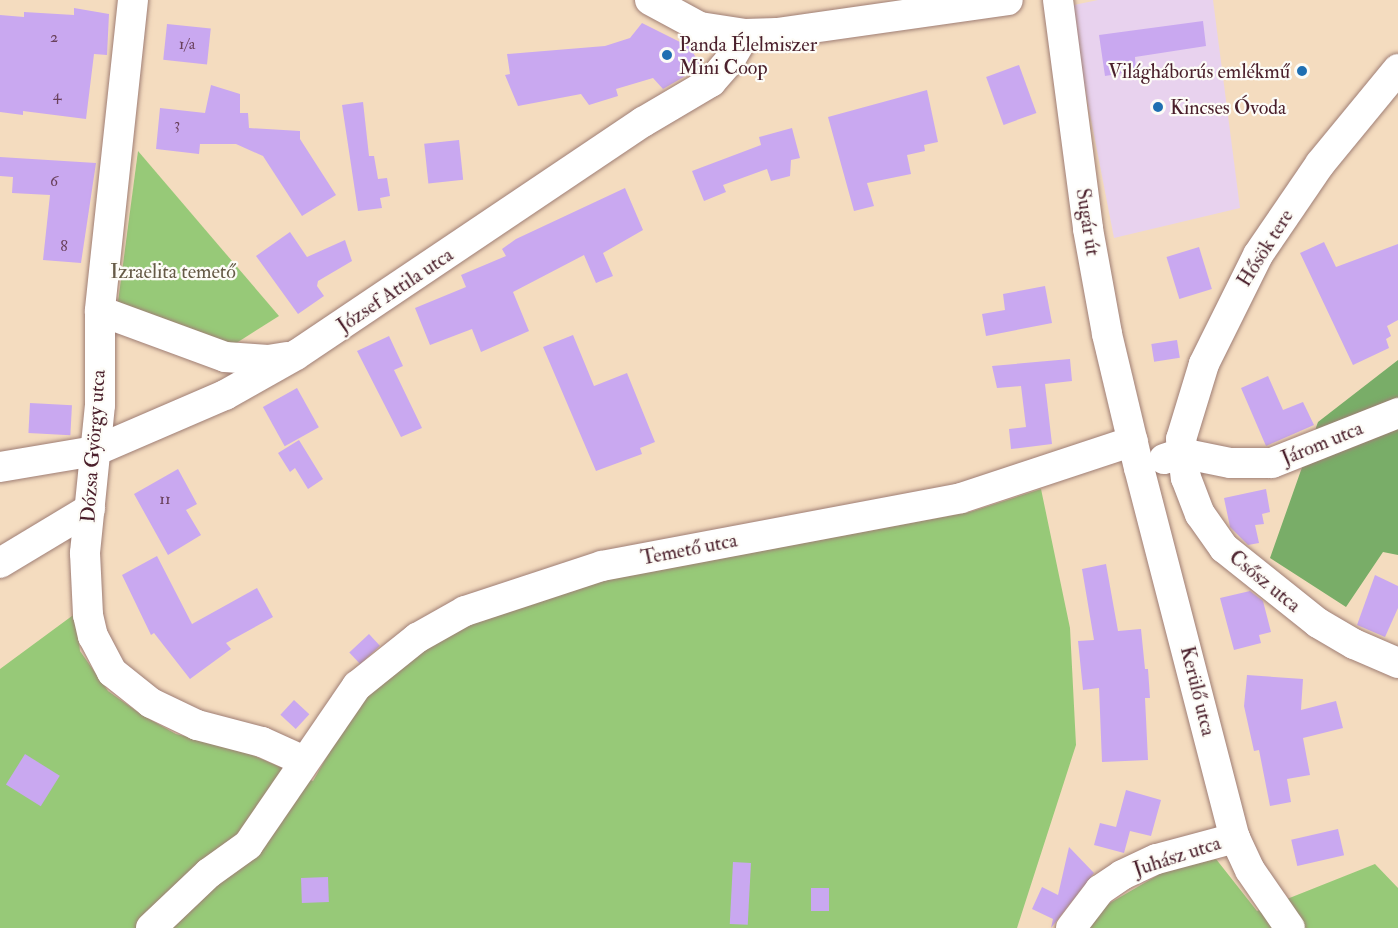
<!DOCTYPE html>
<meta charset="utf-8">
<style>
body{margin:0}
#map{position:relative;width:1398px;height:928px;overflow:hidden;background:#f4dcbf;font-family:"IM FELL Double Pica",serif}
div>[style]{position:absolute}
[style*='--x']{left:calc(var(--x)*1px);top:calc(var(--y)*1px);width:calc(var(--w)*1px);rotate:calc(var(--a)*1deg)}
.built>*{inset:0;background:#e8d2ee}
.green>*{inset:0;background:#97c978}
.forest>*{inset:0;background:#79ad68}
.building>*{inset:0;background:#c9a8f0;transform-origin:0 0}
.roads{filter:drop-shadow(0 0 2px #9f7e75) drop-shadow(0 0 2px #9f7e75)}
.minor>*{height:30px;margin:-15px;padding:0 15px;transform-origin:15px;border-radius:15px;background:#fff}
.dots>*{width:16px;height:16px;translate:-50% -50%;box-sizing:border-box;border:3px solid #fdfcf7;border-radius:50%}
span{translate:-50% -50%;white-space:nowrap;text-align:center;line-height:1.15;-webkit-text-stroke:4.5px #fdfcf7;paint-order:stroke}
.number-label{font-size:16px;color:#6a415c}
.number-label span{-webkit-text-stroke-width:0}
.poi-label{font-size:20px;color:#4a1f2b}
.left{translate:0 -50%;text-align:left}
.right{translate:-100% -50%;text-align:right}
.street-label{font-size:20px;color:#4a1f2b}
.park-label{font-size:20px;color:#655a46}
</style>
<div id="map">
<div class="built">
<i style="clip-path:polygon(1098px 0,1213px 0,1240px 208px,1114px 238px,1069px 6px)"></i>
</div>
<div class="green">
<i style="clip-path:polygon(138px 151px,279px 316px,227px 349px,118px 302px)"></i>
<i style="clip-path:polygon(1041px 489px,1070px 628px,1076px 745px,1017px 928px,0 928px,0 669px,76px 613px,80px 651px,108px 691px,142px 715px,176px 734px,238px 749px,313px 781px,354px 709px,417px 650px,467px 626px,568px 587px,970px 512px)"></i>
<i style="clip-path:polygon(1216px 859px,1257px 911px,1375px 864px,1398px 888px,1398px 928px,1089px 928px,1103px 907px,1165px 871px)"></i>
</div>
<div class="forest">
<i style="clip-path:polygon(1398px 360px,1398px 555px,1383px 552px,1346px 607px,1270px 558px,1318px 422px)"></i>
</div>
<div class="building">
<i style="clip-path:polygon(74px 8px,109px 14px,107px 55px,94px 54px,86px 119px,23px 111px,23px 115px,0 112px,0 15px,24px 17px,24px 12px,74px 15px)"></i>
<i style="clip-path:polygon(1203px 21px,1206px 46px,1135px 57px,1136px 71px,1105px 76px,1099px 35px)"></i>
<i style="clip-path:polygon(642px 23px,690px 47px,701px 67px,663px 89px,653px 78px,616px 89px,618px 96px,589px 105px,581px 94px,518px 106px,505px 75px,510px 74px,507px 54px,605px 46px,630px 38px)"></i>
<i style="left:167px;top:24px;width:44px;height:36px;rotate:6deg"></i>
<i style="left:1019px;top:65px;width:51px;height:35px;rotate:70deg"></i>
<i style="clip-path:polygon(211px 85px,240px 94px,240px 113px,248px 113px,249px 128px,300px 131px,300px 139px,336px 195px,302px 216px,263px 156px,236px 144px,200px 144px,199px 154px,156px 149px,160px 108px,205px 113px)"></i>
<i style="clip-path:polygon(927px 90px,938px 142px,924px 145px,925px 151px,907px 155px,911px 174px,867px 183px,874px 206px,854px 211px,828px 117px)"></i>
<i style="clip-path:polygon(363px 102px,369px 156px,374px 156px,378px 179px,387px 178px,390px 196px,380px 198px,382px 208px,358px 211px,342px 105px)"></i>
<i style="clip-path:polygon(792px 128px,800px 158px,791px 160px,790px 176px,771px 181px,767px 169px,723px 185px,726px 192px,704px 201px,692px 171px,761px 145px,759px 137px)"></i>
<i style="left:459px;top:140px;width:40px;height:35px;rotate:84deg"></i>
<i style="clip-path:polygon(0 157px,96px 163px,81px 263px,43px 260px,50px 195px,12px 193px,13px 177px,0 176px)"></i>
<i style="clip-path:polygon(625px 188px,643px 230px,603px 253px,613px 276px,596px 283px,584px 255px,513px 292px,529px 331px,481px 352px,472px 329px,430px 345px,415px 308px,466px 287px,461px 275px,506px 256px,502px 249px,516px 239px)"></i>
<i style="clip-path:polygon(290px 232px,307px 257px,345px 240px,352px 261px,318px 281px,317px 286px,324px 296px,298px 314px,256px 256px)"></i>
<i style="clip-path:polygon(1324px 242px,1336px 267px,1398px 244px,1398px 320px,1387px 326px,1391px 336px,1386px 339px,1389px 348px,1353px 365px,1300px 253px)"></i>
<i style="left:1199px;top:247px;width:44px;height:34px;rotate:73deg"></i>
<i style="clip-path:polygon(1045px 286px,1052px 323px,986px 336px,982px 314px,1005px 310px,1003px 294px)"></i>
<i style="clip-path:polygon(573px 335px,594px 386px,627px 373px,655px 442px,640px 448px,642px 454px,596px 471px,543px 347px)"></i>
<i style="clip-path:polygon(389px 336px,403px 366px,394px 370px,422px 428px,401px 437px,357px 351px)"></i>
<i style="left:1177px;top:340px;width:18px;height:26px;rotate:81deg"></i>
<i style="clip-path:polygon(1070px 359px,1072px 381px,1045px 384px,1052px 444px,1011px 449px,1009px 429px,1026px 427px,1021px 386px,997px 388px,992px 366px)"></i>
<i style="clip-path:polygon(1268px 376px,1283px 410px,1303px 402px,1314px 425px,1266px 446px,1241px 388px)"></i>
<i style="left:297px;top:388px;width:45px;height:39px;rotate:61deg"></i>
<i style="left:30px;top:403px;width:42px;height:30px;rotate:3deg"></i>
<i style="clip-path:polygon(299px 440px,323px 479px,308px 489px,295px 468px,290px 472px,278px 453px)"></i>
<i style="clip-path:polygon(178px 469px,197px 504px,186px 510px,201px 535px,168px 555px,134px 494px)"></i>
<i style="clip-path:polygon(1266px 489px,1270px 512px,1262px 514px,1264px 524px,1255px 525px,1259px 543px,1248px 545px,1230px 527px,1224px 498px)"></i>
<i style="clip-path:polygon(157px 556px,192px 624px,257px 588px,273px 617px,226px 643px,231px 649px,190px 679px,154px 633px,151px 635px,122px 575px)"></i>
<i style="clip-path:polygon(1106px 564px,1118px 631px,1141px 629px,1145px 669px,1148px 669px,1150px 698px,1145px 698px,1148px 760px,1102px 762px,1099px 688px,1083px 690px,1078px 641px,1094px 640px,1082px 569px)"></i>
<i style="clip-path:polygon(1375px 575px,1398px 586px,1398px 608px,1385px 637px,1357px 625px)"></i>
<i style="clip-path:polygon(1250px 591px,1263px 601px,1271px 632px,1259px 635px,1261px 643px,1234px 650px,1220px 598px)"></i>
<i style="left:369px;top:634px;width:16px;height:27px;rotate:47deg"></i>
<i style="clip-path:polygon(1247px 675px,1303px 679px,1301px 710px,1336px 701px,1343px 728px,1303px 738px,1310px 775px,1287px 779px,1291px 802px,1270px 806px,1259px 750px,1254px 751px,1244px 706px)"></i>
<i style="left:294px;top:700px;width:21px;height:20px;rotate:43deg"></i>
<i style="left:25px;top:754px;width:41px;height:36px;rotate:32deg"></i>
<i style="clip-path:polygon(1126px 790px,1161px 800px,1151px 836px,1130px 831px,1124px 853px,1094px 845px,1100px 823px,1116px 827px)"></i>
<i style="left:1338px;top:829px;width:27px;height:48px;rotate:77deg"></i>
<i style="clip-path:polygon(1069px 847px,1094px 873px,1051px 928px,1053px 919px,1032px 909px,1042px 887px,1058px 895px)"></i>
<i style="left:733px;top:862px;width:18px;height:62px;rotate:3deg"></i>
<i style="left:328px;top:877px;width:25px;height:27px;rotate:88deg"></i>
<i style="left:811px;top:888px;width:18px;height:23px"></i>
</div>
<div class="roads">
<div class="minor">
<i style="--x:133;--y:0;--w:313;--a:96.1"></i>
<i style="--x:100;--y:311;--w:94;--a:90"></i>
<i style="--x:100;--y:405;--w:149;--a:95.8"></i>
<i style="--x:85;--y:553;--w:62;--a:87.2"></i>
<i style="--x:88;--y:615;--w:22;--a:77"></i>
<i style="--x:93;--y:636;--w:41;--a:62.2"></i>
<i style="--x:112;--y:672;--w:50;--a:38.5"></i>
<i style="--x:151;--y:703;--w:51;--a:25.6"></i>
<i style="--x:197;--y:725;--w:67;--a:14.7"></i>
<i style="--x:262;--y:742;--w:46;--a:24.3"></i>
<i style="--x:650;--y:0;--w:57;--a:28.4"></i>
<i style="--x:700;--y:27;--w:46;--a:8.8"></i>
<i style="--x:745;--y:34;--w:32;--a:-2"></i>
<i style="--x:777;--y:33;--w:233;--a:-8.1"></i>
<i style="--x:1058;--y:0;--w:231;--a:82.5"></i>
<i style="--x:1088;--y:229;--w:107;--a:79.7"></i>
<i style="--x:1107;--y:334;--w:138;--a:76.6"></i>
<i style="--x:1139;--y:468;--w:382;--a:75.5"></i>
<i style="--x:1235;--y:838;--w:35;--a:65"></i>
<i style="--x:1250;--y:870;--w:70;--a:55.4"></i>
<i style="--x:1398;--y:69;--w:123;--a:129.4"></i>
<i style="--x:1320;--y:164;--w:110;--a:124.3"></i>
<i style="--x:1258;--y:255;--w:122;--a:116.4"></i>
<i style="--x:1204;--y:364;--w:78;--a:107"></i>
<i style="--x:1181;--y:439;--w:39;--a:83"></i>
<i style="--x:1186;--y:478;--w:39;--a:69"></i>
<i style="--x:1200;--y:514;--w:42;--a:54.8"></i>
<i style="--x:1224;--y:548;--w:120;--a:38.6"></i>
<i style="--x:1318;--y:623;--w:42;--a:30.3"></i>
<i style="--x:1354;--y:644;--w:48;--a:23.4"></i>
<i style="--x:100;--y:311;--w:133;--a:20.2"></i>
<i style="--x:225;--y:357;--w:43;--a:4"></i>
<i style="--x:268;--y:360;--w:19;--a:-9"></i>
<i style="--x:1164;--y:459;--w:18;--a:-19"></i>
<i style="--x:1181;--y:453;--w:50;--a:11.5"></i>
<i style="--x:1230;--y:463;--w:42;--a:0"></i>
<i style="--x:1272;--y:463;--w:136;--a:-21.6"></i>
<i style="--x:0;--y:467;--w:96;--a:-9.6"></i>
<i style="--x:95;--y:451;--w:142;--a:-23.3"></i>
<i style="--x:225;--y:395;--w:81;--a:-29.4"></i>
<i style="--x:296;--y:355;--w:418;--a:-33.9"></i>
<i style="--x:643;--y:122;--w:79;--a:-30.5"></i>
<i style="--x:711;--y:82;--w:29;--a:-49"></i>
<i style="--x:730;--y:60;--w:30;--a:-60"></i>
<i style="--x:0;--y:563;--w:105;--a:-31"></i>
<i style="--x:151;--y:928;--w:80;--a:-43.5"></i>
<i style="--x:209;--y:873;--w:48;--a:-35.7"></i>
<i style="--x:248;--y:845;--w:193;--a:-55.6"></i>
<i style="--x:357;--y:686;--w:77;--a:-38.7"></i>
<i style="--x:417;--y:638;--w:55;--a:-29.4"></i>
<i style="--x:465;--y:611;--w:144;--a:-18.2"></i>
<i style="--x:602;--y:566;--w:365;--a:-10.7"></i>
<i style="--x:961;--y:498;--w:181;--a:-18.3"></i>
<i style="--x:1071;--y:928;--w:48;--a:-52.7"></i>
<i style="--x:1100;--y:890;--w:27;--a:-34"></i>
<i style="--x:1122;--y:875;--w:38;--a:-25"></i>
<i style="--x:1157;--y:859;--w:81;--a:-15.1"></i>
</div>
</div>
<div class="dots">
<i style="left:667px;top:55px;background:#1f6fb2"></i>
<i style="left:1302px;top:71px;background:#1f6fb2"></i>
<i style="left:1158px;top:107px;background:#1f6fb2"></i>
</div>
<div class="number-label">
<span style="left:54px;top:37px">2</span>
<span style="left:187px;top:44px">1/a</span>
<span style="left:57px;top:95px">4</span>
<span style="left:177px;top:124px">3</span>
<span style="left:54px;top:181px">6</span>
<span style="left:64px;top:246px">8</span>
<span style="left:165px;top:499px">11</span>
</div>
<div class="poi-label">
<span class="left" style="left:679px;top:56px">Panda Élelmiszer<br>Mini Coop</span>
<span class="right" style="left:1290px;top:71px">Világháborús emlékmű</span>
<span class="left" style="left:1170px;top:107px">Kincses Óvoda</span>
</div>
<div class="street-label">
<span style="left:1088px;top:222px;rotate:81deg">Sugár út</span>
<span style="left:1265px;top:248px;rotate:-58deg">Hősök tere</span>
<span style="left:395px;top:290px;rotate:-34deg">József Attila utca</span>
<span style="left:1322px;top:443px;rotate:-22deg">Járom utca</span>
<span style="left:93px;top:446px;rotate:-86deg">Dózsa György utca</span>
<span style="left:689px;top:549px;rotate:-11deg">Temető utca</span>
<span style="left:1265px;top:581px;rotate:39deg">Csősz utca</span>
<span style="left:1198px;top:691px;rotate:76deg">Kerülő utca</span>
<span style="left:1177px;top:856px;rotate:-18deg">Juhász utca</span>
</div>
<div class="park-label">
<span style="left:173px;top:271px">Izraelita temető</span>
</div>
</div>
